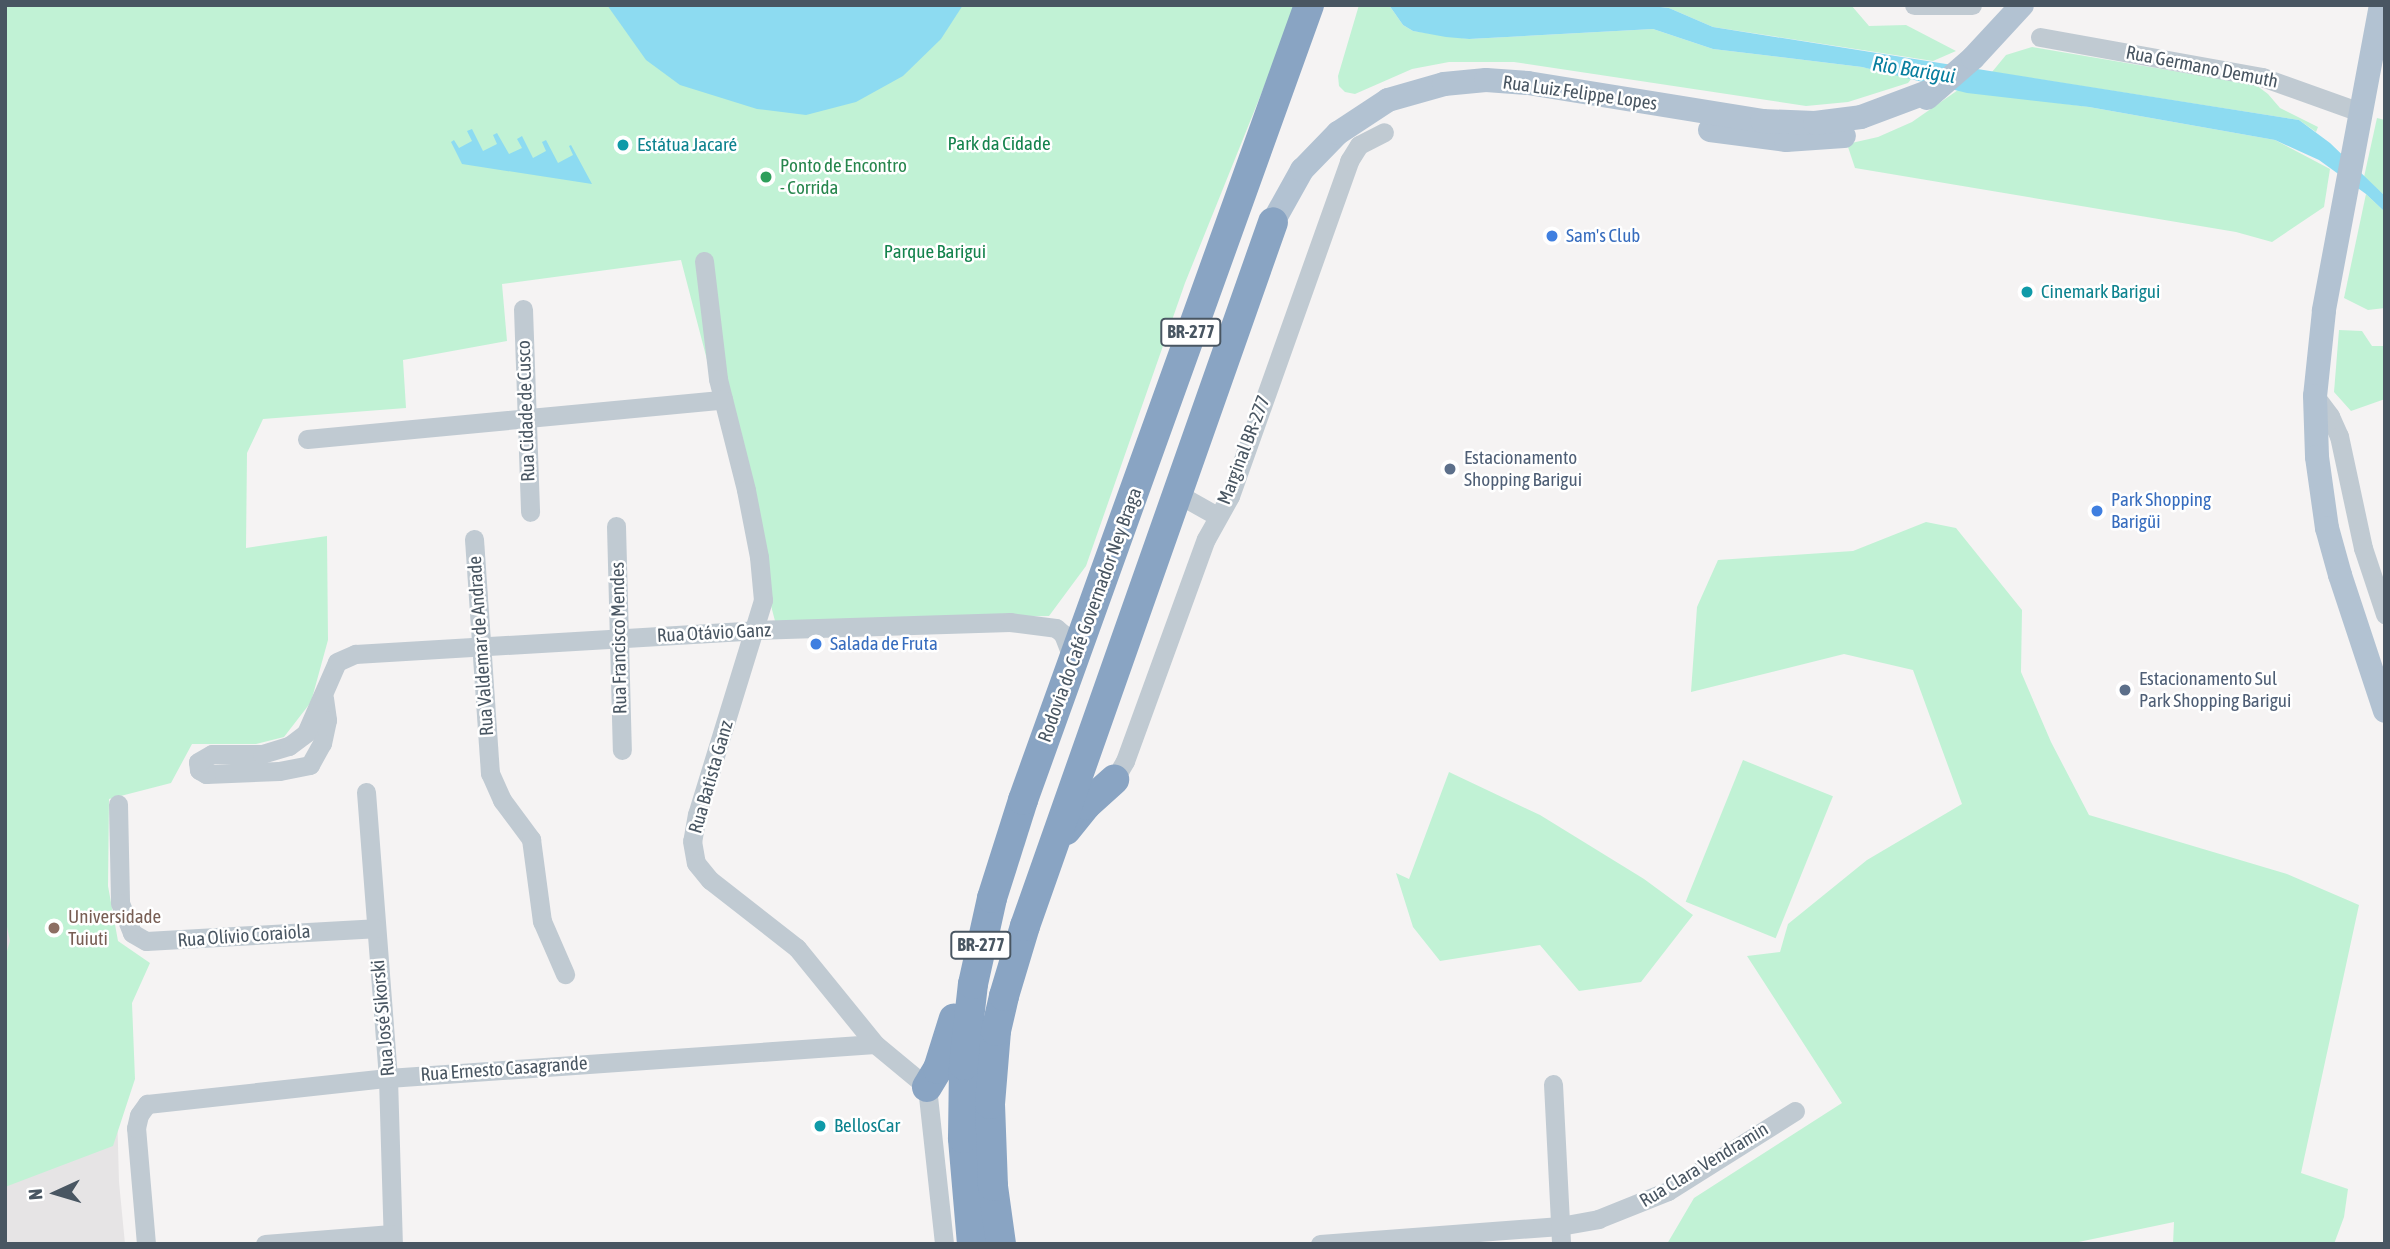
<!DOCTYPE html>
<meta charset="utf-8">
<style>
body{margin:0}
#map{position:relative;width:2390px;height:1249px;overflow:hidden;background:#f5f3f3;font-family:"Asap Condensed",sans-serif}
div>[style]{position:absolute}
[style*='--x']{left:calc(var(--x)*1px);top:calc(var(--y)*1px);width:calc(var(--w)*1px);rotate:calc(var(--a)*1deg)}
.education>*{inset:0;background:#e6e4e5}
.green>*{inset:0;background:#c1f2d5;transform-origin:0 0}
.water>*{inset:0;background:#8ddbf1}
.minor>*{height:19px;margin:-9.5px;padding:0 9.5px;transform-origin:9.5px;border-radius:9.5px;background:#c0cad2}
.major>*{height:24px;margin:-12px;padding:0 12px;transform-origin:12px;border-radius:12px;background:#b2c2d2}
.highway>*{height:30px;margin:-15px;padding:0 15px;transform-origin:15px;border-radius:15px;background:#89a4c3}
.dots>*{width:19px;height:19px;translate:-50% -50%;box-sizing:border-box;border:4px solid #fff;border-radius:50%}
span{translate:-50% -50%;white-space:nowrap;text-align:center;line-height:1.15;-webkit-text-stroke:5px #fff;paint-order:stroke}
.shield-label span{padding:2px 5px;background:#fff;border:2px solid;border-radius:5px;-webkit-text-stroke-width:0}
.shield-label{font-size:18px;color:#495662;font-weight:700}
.street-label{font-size:19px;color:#495662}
.park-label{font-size:19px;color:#14834d}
.culture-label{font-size:19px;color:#0d838f}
.left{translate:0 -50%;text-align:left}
.leisure-label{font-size:19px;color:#27864d}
.shop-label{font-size:19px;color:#366cbe}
.service-label{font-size:19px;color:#4e5e75}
.education-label{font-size:19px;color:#785e54}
.water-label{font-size:21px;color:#087e9f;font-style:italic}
.frame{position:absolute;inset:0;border:7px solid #495662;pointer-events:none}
.north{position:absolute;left:21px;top:1158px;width:70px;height:70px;-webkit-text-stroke:5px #fff;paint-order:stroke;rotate:266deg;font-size:19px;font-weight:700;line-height:28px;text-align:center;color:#495662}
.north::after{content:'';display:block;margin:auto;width:24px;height:32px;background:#495662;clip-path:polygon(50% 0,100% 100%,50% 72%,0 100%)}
</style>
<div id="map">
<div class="education">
<i style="clip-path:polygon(5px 784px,115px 1036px,119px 1182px,125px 1244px,5px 1244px)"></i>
</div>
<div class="green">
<i style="clip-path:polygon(5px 5px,1297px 5px,1185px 283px,1086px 566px,1049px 616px,775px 621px,681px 260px,502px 284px,507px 341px,403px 360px,406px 408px,263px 419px,247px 453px,246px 548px,327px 536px,328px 640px,311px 702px,284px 737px,256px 744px,192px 744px,171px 783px,109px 799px,108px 886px,118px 941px,150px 963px,132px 1003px,135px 1079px,113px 1146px,5px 1187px,5px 958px,10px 941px,5px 917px)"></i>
<i style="clip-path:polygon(1359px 5px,1389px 5px,1403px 25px,1413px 31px,1469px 39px,1653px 29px,1713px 49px,1862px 67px,1912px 78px,1908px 83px,1848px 102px,1806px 106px,1514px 62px,1449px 62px,1412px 69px,1355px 94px,1345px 92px,1339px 86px,1338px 76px)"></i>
<i style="clip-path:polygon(1642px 5px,1851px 5px,1869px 26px,1906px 25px,1956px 51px,1933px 61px,1713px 27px,1669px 8px)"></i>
<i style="clip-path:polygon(2032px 47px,2256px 85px,2268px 94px,2280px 108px,2318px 127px,2316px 132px,2299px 120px,1992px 72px,2006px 55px)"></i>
<i style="clip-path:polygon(1958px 90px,2089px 107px,2275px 140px,2330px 169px,2324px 207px,2272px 242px,2236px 232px,1855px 168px,1847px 144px,1878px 137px,1912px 122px)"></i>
<i style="clip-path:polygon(2377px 118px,2385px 120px,2385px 196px,2364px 177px)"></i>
<i style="clip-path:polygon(2366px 194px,2385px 212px,2385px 308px,2368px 310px,2344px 298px)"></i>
<i style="clip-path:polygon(2339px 330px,2362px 331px,2372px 346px,2385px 346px,2385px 399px,2351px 411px,2334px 392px)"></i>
<i style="clip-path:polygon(1926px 522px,1956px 528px,2022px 610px,2021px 672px,2051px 742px,2089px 815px,2287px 874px,2359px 905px,2301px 1173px,2348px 1189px,2344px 1217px,2334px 1244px,2173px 1244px,2174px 1222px,2069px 1244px,1667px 1244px,1694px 1198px,1842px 1103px,1747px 956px,1780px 952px,1788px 924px,1867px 860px,1962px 804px,1913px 670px,1844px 654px,1691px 692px,1697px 607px,1718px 560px,1853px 551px)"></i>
<i style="left:1743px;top:760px;width:97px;height:153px;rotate:22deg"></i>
<i style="clip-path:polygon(1449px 772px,1540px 815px,1644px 879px,1693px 915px,1641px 982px,1579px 991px,1540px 945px,1440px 961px,1413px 927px,1396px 873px,1409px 879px)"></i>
</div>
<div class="water">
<i style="clip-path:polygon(607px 5px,963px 5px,941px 39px,903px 76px,856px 102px,806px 115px,757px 109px,680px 85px,646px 60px)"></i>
<i style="clip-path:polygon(1389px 5px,1642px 5px,1669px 8px,1713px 27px,2299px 120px,2330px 143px,2385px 196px,2385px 212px,2366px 194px,2319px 160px,2275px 140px,2089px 107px,1967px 93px,1862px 67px,1713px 49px,1653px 29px,1469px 39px,1446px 37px,1413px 31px,1403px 25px)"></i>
<i style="clip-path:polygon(472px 129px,483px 151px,497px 144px,493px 135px,497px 133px,509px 154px,522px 148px,517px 139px,522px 136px,533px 158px,546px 151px,542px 142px,546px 140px,558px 163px,573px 155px,569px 146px,571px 145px,592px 184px,462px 164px,451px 142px,454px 140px,459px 148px,472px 141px,467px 131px)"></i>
</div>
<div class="minor">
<i style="--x:1914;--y:5;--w:58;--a:0"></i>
<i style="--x:2040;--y:37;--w:226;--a:10.2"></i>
<i style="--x:2262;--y:77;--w:104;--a:19.7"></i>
<i style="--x:704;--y:261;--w:119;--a:83.2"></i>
<i style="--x:718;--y:379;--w:114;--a:75.8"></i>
<i style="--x:746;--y:490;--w:68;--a:79"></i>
<i style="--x:759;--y:557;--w:43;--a:84.7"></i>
<i style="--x:763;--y:600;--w:224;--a:107.1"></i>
<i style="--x:697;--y:814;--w:27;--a:100"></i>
<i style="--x:692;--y:841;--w:22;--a:80"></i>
<i style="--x:696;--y:863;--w:22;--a:51"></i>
<i style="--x:710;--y:880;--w:110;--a:38"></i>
<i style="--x:797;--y:948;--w:124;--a:50.9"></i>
<i style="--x:875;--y:1044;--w:67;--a:39.6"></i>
<i style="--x:927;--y:1087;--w:158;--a:83.8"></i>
<i style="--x:523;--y:309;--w:203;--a:88"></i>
<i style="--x:2315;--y:396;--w:25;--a:53"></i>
<i style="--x:2330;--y:416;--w:22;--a:66"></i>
<i style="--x:2339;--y:436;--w:115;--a:77.9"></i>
<i style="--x:2363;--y:548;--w:70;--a:71.6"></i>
<i style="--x:307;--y:439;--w:418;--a:-5.4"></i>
<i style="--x:1178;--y:494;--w:45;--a:29.4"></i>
<i style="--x:616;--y:526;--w:224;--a:88.5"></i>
<i style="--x:474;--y:539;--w:235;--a:86.1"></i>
<i style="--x:490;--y:773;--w:30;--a:66"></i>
<i style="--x:502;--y:800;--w:49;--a:53.4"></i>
<i style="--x:531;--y:839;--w:83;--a:82.4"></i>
<i style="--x:542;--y:921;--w:58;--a:66.5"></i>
<i style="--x:324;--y:698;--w:22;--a:82"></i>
<i style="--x:327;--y:720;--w:24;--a:102"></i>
<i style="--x:322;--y:743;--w:25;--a:119"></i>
<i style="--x:310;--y:765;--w:32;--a:169"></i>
<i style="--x:279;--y:771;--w:73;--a:177.6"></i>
<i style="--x:206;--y:774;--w:8;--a:-150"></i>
<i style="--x:199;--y:770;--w:8;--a:-97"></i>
<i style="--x:198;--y:762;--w:16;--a:-30"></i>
<i style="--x:212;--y:754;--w:50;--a:0"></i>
<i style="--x:262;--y:754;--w:28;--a:-17"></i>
<i style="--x:289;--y:746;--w:21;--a:-37"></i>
<i style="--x:306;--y:733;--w:77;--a:-66.4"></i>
<i style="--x:337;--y:662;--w:20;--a:-24"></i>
<i style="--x:355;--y:654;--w:402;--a:-3.4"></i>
<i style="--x:756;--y:630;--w:254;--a:-1.8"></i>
<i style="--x:1010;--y:622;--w:46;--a:7.4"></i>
<i style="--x:1056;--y:628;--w:9;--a:41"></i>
<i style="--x:1063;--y:634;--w:28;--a:69"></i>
<i style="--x:1114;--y:780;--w:22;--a:-60"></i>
<i style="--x:1125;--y:761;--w:236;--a:-70"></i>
<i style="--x:1206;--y:539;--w:49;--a:-60.8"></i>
<i style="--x:1230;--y:496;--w:356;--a:-70.4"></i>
<i style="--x:1349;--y:161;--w:19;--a:-58"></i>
<i style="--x:1359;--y:145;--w:28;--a:-27"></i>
<i style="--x:366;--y:792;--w:287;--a:85.6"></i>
<i style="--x:388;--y:1078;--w:166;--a:88.3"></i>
<i style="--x:118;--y:804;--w:99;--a:88.8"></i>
<i style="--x:120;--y:903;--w:32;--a:68"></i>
<i style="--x:132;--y:933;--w:16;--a:30"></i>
<i style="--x:146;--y:941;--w:229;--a:-3.2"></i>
<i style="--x:1553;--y:1084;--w:160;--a:87.1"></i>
<i style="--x:146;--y:1244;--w:116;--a:-94.9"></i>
<i style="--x:136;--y:1128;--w:13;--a:-77"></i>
<i style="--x:139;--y:1115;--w:14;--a:-54"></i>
<i style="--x:147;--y:1104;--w:242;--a:-6.2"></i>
<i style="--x:388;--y:1078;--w:488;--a:-4"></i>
<i style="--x:265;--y:1244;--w:127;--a:-4.5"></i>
<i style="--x:1320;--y:1244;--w:241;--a:-4.3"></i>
<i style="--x:1560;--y:1226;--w:39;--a:-10"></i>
<i style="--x:1598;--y:1219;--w:75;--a:-21.8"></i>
<i style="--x:1668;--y:1191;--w:150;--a:-32.2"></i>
</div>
<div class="major">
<i style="--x:2381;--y:5;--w:311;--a:100.6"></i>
<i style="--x:2324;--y:311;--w:85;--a:96"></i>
<i style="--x:2315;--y:396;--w:61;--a:88.1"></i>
<i style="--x:2317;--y:457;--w:72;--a:82"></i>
<i style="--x:2327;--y:528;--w:49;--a:74.5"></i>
<i style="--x:2340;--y:575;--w:143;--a:71.7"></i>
<i style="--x:1927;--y:98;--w:61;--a:-41"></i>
<i style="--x:1973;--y:58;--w:72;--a:-47.2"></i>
<i style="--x:1710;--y:130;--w:77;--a:7.5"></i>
<i style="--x:1786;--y:140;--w:58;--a:-3.9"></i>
<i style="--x:1273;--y:222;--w:60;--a:-60.9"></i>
<i style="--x:1302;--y:170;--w:52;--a:-45.8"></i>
<i style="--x:1338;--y:133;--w:60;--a:-33.4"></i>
<i style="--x:1388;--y:100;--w:58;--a:-15.9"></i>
<i style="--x:1444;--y:84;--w:42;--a:-5.4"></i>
<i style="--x:1486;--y:80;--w:42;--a:4.1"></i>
<i style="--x:1528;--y:83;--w:237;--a:9.2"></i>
<i style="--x:1762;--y:121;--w:53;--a:2.2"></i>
<i style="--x:1815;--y:123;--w:46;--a:-7.4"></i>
<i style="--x:1861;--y:117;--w:82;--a:-20.6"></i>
</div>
<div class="highway">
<i style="--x:1066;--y:830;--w:32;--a:-51"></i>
<i style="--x:1086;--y:805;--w:38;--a:-42"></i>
<i style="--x:927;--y:1087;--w:21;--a:-59"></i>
<i style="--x:938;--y:1069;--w:53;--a:-72.6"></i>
<i style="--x:972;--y:1244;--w:106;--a:-94.9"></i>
<i style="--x:963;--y:1138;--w:73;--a:-89.2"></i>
<i style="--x:964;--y:1065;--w:81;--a:-83.7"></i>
<i style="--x:973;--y:984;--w:88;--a:-77.5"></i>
<i style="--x:992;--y:898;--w:103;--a:-72.4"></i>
<i style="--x:1023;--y:800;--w:845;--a:-70.21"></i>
<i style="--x:1001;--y:1244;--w:59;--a:-97.9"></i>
<i style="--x:993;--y:1186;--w:82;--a:-92.1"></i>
<i style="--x:990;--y:1104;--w:73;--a:-85.3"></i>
<i style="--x:996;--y:1031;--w:36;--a:-77"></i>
<i style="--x:1004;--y:996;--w:73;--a:-73.3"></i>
<i style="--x:1025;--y:926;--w:746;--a:-70.59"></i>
</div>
<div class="dots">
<i style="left:623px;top:145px;background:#0f9aa8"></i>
<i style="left:766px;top:177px;background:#2e9e5b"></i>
<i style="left:1552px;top:236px;background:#3f7fe0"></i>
<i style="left:2027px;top:292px;background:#0f9aa8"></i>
<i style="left:1450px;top:469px;background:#5c6f8a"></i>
<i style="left:2097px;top:511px;background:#3f7fe0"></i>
<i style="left:816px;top:644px;background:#3f7fe0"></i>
<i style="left:2125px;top:690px;background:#5c6f8a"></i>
<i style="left:54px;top:928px;background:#8d6e63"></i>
<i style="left:820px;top:1126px;background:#0f9aa8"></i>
</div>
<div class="shield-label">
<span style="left:1191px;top:332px">BR-277</span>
<span style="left:981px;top:945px">BR-277</span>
</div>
<div class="street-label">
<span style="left:2202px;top:67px;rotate:11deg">Rua Germano Demuth</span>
<span style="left:1580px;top:93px;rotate:8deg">Rua Luiz Felippe Lopes</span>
<span style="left:526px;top:411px;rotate:-92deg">Rua Cidade de Cusco</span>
<span style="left:1244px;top:450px;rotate:-69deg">Marginal BR-277</span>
<span style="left:1090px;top:615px;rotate:-70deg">Rodovia do Café Governador Ney Braga</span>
<span style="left:714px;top:633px;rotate:-3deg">Rua Otávio Ganz</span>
<span style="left:619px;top:638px;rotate:-91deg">Rua Francisco Mendes</span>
<span style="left:481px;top:646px;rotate:-94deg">Rua Valdemar de Andrade</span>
<span style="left:711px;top:777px;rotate:-74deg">Rua Batista Ganz</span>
<span style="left:244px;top:936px;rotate:-4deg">Rua Olívio Coraiola</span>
<span style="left:383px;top:1018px;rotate:-95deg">Rua José Sikorski</span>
<span style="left:504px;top:1069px;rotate:-4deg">Rua Ernesto Casagrande</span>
<span style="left:1704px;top:1165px;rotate:-31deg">Rua Clara Vendramin</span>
</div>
<div class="park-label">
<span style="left:999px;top:144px">Park da Cidade</span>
<span style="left:935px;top:252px">Parque Barigui</span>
</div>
<div class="culture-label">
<span class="left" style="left:637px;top:145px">Estátua Jacaré</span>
<span class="left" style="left:2041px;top:292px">Cinemark Barigui</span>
<span class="left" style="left:834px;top:1126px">BellosCar</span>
</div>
<div class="leisure-label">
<span class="left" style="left:780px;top:177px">Ponto de Encontro<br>- Corrida</span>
</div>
<div class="shop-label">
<span class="left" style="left:1566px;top:236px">Sam's Club</span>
<span class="left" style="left:2111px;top:511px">Park Shopping<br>Barigüi</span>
<span class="left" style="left:830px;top:644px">Salada de Fruta</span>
</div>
<div class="service-label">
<span class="left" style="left:1464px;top:469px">Estacionamento<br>Shopping Barigui</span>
<span class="left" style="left:2139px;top:690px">Estacionamento Sul<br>Park Shopping Barigui</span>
</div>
<div class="education-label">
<span class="left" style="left:68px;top:928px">Universidade<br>Tuiuti</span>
</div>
<div class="water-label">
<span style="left:1914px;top:69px;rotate:9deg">Rio Barigui</span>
</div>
<div class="frame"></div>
<div class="north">N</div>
</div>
